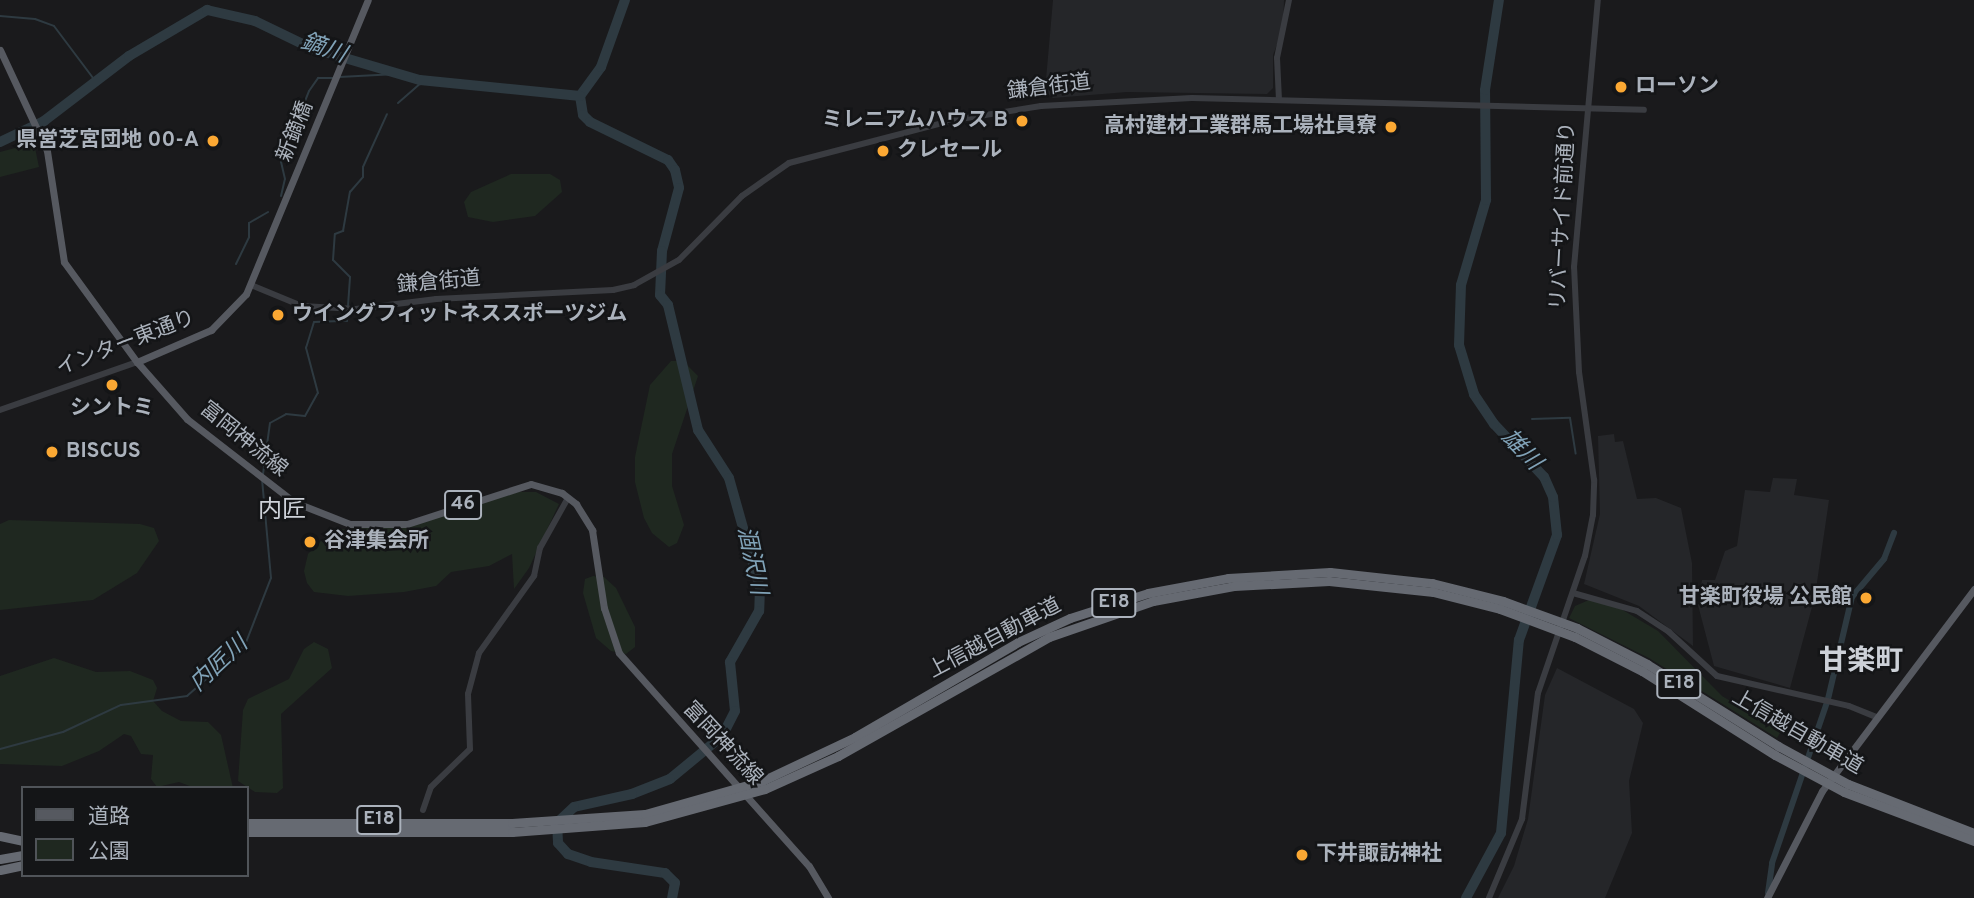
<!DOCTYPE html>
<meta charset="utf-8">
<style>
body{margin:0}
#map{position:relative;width:1974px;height:898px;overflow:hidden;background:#1a1a1c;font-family:Overpass,"Noto Sans JP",sans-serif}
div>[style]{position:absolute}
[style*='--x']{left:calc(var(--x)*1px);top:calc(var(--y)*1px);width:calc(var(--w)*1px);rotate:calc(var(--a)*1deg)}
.built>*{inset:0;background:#252629}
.green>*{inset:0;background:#1f2820}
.stream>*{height:2px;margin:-1px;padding:0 1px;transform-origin:1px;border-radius:1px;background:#2e3a41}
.canal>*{height:6px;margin:-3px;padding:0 3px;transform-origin:3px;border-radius:3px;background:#2e3a41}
.river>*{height:10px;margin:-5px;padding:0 5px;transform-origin:5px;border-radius:5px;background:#2e3a41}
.minor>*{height:6px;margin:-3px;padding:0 3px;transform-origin:3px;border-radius:3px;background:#3a3c41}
.major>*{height:7px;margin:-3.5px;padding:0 3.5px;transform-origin:3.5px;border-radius:3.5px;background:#565960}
.highway>*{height:9px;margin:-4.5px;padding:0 4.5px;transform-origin:4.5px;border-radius:4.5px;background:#666a72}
.highway-bridge>*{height:9px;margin:-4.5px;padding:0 4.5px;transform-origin:4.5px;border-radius:4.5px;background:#666a72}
.dots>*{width:19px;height:19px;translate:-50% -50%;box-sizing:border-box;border:4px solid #141517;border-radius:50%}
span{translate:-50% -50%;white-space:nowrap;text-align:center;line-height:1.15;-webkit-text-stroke:5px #141517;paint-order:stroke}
.shield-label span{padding:2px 5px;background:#141517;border:2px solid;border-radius:5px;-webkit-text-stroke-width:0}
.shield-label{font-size:19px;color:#abb2bc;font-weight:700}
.poi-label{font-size:21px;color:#abb2bc;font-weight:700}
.left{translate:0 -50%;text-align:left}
.right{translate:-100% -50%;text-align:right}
.street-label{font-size:21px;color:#abb2bc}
.water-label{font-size:23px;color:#81a3b8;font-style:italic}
.quarter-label{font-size:24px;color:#cdd1d8}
.district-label{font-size:28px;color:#cdd1d8;font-weight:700}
.legend{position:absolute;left:21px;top:786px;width:228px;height:91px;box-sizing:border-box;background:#141517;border:2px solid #505459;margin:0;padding:9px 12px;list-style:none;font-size:21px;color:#abb2bc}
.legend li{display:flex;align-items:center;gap:14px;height:35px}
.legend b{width:35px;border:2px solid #505459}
</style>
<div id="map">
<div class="built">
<i style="clip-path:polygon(1053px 0,1284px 0,1283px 29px,1273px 55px,1273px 88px,1267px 94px,1127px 92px,1053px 98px,1045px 91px)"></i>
<i style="clip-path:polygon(1614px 434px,1615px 442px,1623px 441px,1637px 499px,1656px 498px,1681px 508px,1692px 563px,1693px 646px,1639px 606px,1584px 584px,1600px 514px,1598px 436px)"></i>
<i style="clip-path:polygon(1773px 478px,1797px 479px,1794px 495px,1829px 500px,1815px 596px,1790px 688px,1714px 666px,1698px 605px,1702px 580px,1715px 580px,1725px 551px,1737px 546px,1745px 490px,1770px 492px)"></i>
<i style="clip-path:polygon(1557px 668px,1634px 709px,1643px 723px,1629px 781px,1632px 833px,1605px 898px,1498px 898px,1514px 866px,1528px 819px,1545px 695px)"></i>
</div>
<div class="green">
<i style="clip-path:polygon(34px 143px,39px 167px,0 177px,0 152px)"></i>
<i style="clip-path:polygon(511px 174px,550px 174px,560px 180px,562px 192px,535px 216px,493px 222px,468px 217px,464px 202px,471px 192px)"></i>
<i style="clip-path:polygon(671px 361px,683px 361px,698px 376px,672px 454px,672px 486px,684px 525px,677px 543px,669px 547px,652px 533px,644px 518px,635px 482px,635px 457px,650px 385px)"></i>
<i style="clip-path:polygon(519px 492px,536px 492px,559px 504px,529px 568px,514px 589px,512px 554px,489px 566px,451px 572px,436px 586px,404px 592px,348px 596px,314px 592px,307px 583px,304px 571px,308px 554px,332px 530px,398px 525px)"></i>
<i style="clip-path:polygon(9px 520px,140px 524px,154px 528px,159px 541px,137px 573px,93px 600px,0 610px,0 524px)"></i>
<i style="clip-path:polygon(593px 576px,604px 577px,616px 588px,635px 627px,635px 647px,626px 654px,611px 651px,596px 638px,583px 593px,585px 579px)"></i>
<i style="clip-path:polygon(1589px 600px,1616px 606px,1658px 631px,1722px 696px,1781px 731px,1777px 738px,1649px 658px,1569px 618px,1575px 606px)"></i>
<i style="clip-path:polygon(314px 642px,328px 649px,332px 668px,281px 714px,283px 788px,277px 793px,255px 792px,238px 781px,243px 710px,248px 699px,289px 679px,304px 649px)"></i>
<i style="clip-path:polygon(54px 658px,96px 672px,130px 671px,153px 680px,157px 688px,153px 701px,162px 711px,181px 721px,208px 722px,221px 735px,233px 788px,195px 788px,179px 782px,157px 787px,151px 779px,153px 755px,141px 754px,131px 736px,124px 734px,99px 751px,62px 766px,0 764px,0 676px)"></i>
</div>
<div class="stream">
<i style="--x:0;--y:16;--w:35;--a:5"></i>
<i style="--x:35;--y:19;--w:20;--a:20"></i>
<i style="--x:54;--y:26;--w:70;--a:53.1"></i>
<i style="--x:339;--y:77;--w:58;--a:-3"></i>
<i style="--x:398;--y:103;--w:33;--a:-41"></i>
<i style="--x:281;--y:196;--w:17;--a:-77"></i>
<i style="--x:285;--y:179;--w:17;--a:-103"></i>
<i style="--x:281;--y:162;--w:76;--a:-68.5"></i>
<i style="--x:309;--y:91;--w:16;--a:-55"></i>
<i style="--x:318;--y:78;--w:15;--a:0"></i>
<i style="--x:236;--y:264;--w:30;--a:-64"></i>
<i style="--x:249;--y:237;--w:14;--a:-90"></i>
<i style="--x:249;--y:223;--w:22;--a:-30"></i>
<i style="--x:348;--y:306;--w:29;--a:-86"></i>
<i style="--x:350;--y:277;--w:24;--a:-135"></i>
<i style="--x:333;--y:260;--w:26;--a:-86"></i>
<i style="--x:335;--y:234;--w:9;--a:-21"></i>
<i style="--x:343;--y:231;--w:40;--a:-80"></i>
<i style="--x:350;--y:192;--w:20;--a:-49"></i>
<i style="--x:363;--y:177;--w:10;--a:-90"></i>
<i style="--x:363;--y:167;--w:58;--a:-65.6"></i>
<i style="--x:1532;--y:419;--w:38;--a:-2"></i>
<i style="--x:1570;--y:418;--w:36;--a:81"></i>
<i style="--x:263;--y:474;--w:51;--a:-82.2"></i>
<i style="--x:270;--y:423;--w:18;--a:-29"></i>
<i style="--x:286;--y:414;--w:19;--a:6"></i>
<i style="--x:305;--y:416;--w:26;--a:-61"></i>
<i style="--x:318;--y:393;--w:47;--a:-104.9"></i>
<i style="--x:306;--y:348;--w:27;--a:-73"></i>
<i style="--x:314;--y:322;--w:33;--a:-2"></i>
<i style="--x:347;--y:321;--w:10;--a:-84"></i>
<i style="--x:0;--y:749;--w:65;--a:-15.1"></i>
<i style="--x:63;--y:732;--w:64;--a:-25"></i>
<i style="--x:121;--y:705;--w:67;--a:-7.8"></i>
<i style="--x:187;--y:696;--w:77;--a:-41.3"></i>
<i style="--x:245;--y:645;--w:72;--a:-68.8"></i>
<i style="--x:271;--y:578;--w:99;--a:-95.2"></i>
</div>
<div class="canal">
<i style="--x:1768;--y:893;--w:30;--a:-82"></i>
<i style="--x:1772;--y:863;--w:173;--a:-71.1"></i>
<i style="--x:1828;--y:699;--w:105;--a:-76.8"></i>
<i style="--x:1852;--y:597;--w:50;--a:-49.9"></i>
<i style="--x:1884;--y:559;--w:28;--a:-69"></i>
</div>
<div class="river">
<i style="--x:580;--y:96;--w:19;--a:81"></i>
<i style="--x:583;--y:115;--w:10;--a:45"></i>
<i style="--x:590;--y:122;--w:87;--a:26"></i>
<i style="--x:668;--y:160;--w:12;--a:55"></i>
<i style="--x:675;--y:170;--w:18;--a:77"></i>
<i style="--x:679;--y:188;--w:65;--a:105.1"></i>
<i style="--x:662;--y:251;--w:44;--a:92.6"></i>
<i style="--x:660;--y:295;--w:13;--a:51"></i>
<i style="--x:668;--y:305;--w:129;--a:76.5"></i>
<i style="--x:698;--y:430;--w:57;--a:57.1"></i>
<i style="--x:729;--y:478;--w:114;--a:74.3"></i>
<i style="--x:760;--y:588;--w:23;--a:92"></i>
<i style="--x:759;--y:611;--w:59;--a:119.6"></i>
<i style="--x:730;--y:662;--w:49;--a:84.2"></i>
<i style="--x:735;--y:711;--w:28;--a:117"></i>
<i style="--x:722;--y:736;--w:67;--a:140.4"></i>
<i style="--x:670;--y:779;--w:41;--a:158.5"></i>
<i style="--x:632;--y:794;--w:59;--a:167.4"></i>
<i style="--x:574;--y:807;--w:23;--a:137"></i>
<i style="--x:557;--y:823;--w:20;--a:87"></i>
<i style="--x:558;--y:843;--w:15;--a:48"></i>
<i style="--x:568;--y:854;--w:24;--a:19"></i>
<i style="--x:591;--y:862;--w:75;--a:8.5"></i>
<i style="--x:665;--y:873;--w:14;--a:45"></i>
<i style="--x:675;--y:883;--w:15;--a:101"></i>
<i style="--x:580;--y:96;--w:36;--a:-54"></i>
<i style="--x:601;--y:67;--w:71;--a:-70.3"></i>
<i style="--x:0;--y:142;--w:49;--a:-25.5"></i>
<i style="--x:44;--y:121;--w:107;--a:-37.4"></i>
<i style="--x:129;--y:56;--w:91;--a:-30.5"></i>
<i style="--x:207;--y:10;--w:49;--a:12.9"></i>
<i style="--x:255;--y:21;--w:62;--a:25.7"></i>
<i style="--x:311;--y:48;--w:114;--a:16.4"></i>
<i style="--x:420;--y:80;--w:161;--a:5.7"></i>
<i style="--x:1466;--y:898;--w:74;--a:-61.7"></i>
<i style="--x:1501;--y:833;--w:194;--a:-84.7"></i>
<i style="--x:1519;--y:640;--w:112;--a:-70.1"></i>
<i style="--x:1557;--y:535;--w:38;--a:-96"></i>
<i style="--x:1553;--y:497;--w:22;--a:-114"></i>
<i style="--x:1544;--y:477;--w:73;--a:-133.3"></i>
<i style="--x:1494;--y:424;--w:36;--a:-124"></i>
<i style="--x:1474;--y:394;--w:51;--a:-107"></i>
<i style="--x:1459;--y:345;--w:60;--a:-88.1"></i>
<i style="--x:1461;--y:285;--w:89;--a:-73.6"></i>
<i style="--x:1486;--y:200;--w:110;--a:-90.5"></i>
<i style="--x:1485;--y:90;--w:91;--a:-81.2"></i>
</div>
<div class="minor">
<i style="--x:1279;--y:100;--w:42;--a:-92.7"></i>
<i style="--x:1277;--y:58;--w:59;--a:-78.3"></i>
<i style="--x:251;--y:285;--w:55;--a:22.4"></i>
<i style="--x:302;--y:306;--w:54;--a:3.2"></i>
<i style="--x:356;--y:309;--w:81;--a:-7.1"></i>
<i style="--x:436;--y:299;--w:177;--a:-2.9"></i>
<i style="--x:613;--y:290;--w:22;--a:-13"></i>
<i style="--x:634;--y:285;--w:51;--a:-29.1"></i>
<i style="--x:679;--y:260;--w:90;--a:-45.5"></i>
<i style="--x:742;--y:196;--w:57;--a:-35.1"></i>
<i style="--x:789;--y:163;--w:171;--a:-14.6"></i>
<i style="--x:954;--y:120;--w:88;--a:-9.1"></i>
<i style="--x:1041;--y:106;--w:151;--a:-3"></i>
<i style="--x:1192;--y:98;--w:452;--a:1.5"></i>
<i style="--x:0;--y:410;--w:145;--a:-19.3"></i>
<i style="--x:1573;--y:593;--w:66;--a:15.7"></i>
<i style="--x:1637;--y:611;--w:38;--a:33"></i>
<i style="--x:1669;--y:632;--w:65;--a:42.5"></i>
<i style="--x:1717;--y:676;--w:135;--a:12.8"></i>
<i style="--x:1849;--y:706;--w:29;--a:22"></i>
<i style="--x:423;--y:810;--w:24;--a:-71"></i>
<i style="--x:431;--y:787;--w:54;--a:-44.3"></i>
<i style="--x:470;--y:749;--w:55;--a:-92.1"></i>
<i style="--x:468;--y:694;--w:42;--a:-75"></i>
<i style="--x:479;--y:653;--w:95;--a:-54.5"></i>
<i style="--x:534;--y:576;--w:29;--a:-78"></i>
<i style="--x:540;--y:548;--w:57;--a:-60.8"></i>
<i style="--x:1489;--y:898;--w:86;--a:-67.3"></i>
<i style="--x:1522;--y:819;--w:127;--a:-82.8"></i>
<i style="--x:1538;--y:693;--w:145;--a:-71.1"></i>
<i style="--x:1585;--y:556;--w:42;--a:-79"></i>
<i style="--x:1593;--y:515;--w:35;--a:-88"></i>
<i style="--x:1594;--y:480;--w:109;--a:-97.9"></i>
<i style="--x:1579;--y:372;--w:105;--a:-92.7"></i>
<i style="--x:1574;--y:267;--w:268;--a:-84.9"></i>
</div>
<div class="major">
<i style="--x:0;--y:50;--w:111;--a:65"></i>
<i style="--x:47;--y:151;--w:112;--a:81.3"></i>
<i style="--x:64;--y:262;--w:124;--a:53.9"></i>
<i style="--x:137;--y:362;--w:76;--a:48.7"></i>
<i style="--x:187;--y:419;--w:135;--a:37.8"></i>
<i style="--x:294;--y:502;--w:60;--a:21.4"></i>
<i style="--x:350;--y:524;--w:57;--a:0"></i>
<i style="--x:407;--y:524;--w:130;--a:-17.9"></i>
<i style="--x:531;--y:484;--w:32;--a:16"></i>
<i style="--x:562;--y:493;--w:18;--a:38"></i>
<i style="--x:576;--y:504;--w:31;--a:58"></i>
<i style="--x:592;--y:530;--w:79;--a:81.3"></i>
<i style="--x:604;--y:608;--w:47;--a:71.6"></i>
<i style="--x:619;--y:653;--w:285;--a:48.3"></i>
<i style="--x:809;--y:866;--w:37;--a:59"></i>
<i style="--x:137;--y:362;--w:81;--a:-23.4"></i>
<i style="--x:211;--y:330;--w:50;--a:-45.8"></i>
<i style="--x:246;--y:294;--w:318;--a:-67.5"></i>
<i style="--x:1767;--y:898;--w:120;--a:-62.8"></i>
<i style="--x:1822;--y:791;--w:253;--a:-53"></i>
</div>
<div class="highway">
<i style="--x:1577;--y:628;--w:79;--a:27.2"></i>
<i style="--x:1647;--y:664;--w:155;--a:32"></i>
<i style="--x:1575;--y:637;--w:75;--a:26.9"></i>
<i style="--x:1642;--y:671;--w:157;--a:32.3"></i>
<i style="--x:762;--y:781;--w:103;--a:-25.3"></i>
<i style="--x:855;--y:737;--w:189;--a:-30.2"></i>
<i style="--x:1018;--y:642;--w:57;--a:-24.8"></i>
<i style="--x:1070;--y:618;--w:82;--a:-17.8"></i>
<i style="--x:1148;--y:593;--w:81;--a:-10.6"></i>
<i style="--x:1228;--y:578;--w:102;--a:-3.4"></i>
<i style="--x:1330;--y:572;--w:103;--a:6.2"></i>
<i style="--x:1432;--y:583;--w:73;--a:14.2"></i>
<i style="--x:1848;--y:784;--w:135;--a:21.3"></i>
<i style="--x:765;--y:789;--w:80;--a:-24.3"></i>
<i style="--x:838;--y:756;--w:242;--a:-29.4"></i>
<i style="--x:1049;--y:637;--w:110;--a:-19.1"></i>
<i style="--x:1153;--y:601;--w:82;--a:-10.5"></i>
<i style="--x:1234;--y:586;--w:95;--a:-3"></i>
<i style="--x:1329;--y:581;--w:105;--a:6"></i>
<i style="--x:1433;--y:592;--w:69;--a:14.2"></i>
<i style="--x:1844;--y:792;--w:139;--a:20.7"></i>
<i style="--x:247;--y:823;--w:265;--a:0"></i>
<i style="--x:247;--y:832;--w:265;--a:0"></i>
<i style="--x:0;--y:836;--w:24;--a:12"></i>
<i style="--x:0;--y:859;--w:23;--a:-10"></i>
<i style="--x:0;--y:870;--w:24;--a:-12"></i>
</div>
<div class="highway-bridge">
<i style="--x:1503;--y:601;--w:79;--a:20"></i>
<i style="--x:1500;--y:609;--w:80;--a:20.5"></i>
<i style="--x:1778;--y:746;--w:80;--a:28.5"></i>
<i style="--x:1775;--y:755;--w:78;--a:28.2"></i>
<i style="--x:512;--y:823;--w:133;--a:-3.9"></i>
<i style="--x:645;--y:814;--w:122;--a:-15.8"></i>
<i style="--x:512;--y:832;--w:133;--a:-4.3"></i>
<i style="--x:645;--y:822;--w:124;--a:-15.4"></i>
</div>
<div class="dots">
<i style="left:1621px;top:87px;background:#fba833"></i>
<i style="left:1022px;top:121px;background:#fba833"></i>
<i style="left:1391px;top:127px;background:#fba833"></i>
<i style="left:213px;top:141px;background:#fba833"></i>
<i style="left:883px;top:151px;background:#fba833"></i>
<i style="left:278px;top:315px;background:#fba833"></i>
<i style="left:112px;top:385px;background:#fba833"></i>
<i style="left:52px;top:452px;background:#fba833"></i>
<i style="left:310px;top:542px;background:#fba833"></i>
<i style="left:1866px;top:598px;background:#fba833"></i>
<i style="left:1302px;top:855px;background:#fba833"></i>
</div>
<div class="shield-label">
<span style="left:463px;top:505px">46</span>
<span style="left:1114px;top:603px">E18</span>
<span style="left:1679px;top:684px">E18</span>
<span style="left:379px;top:820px">E18</span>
</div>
<div class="poi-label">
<span class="left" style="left:1635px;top:87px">ローソン</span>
<span class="right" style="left:1008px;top:121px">ミレニアムハウス B</span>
<span class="right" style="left:1377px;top:127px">高村建材工業群馬工場社員寮</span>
<span class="right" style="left:199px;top:141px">県営芝宮団地 00-A</span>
<span class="left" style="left:897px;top:151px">クレセール</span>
<span class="left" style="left:292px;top:315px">ウイングフィットネススポーツジム</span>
<span style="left:112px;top:409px">シントミ</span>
<span class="left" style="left:66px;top:452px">BISCUS</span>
<span class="left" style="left:324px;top:542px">谷津集会所</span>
<span class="right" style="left:1852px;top:598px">甘楽町役場 公民館</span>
<span class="left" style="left:1316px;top:855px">下井諏訪神社</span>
</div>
<div class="street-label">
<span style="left:1049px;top:88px;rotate:-7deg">鎌倉街道</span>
<span style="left:296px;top:132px;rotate:-68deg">新鏑橋</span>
<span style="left:1564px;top:216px;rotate:-87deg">リバーサイド前通り</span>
<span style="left:439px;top:283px;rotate:-5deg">鎌倉街道</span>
<span style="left:126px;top:344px;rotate:-21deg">インター東通り</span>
<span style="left:243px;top:440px;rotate:39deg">富岡神流線</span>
<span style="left:995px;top:639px;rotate:-28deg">上信越自動車道</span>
<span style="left:1797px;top:733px;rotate:30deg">上信越自動車道</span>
<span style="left:722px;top:744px;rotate:47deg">富岡神流線</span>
</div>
<div class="water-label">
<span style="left:323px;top:50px;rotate:19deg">鏑川</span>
<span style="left:1520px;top:451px;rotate:46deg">雄川</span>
<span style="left:750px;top:561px;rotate:78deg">涸沢川</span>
<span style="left:220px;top:665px;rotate:-43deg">内匠川</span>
</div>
<div class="quarter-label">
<span style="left:282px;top:512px">内匠</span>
</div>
<div class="district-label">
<span style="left:1861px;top:662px">甘楽町</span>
</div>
<ul class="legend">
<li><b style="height:9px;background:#565960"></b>道路</li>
<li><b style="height:19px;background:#1f2820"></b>公園</li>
</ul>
</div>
